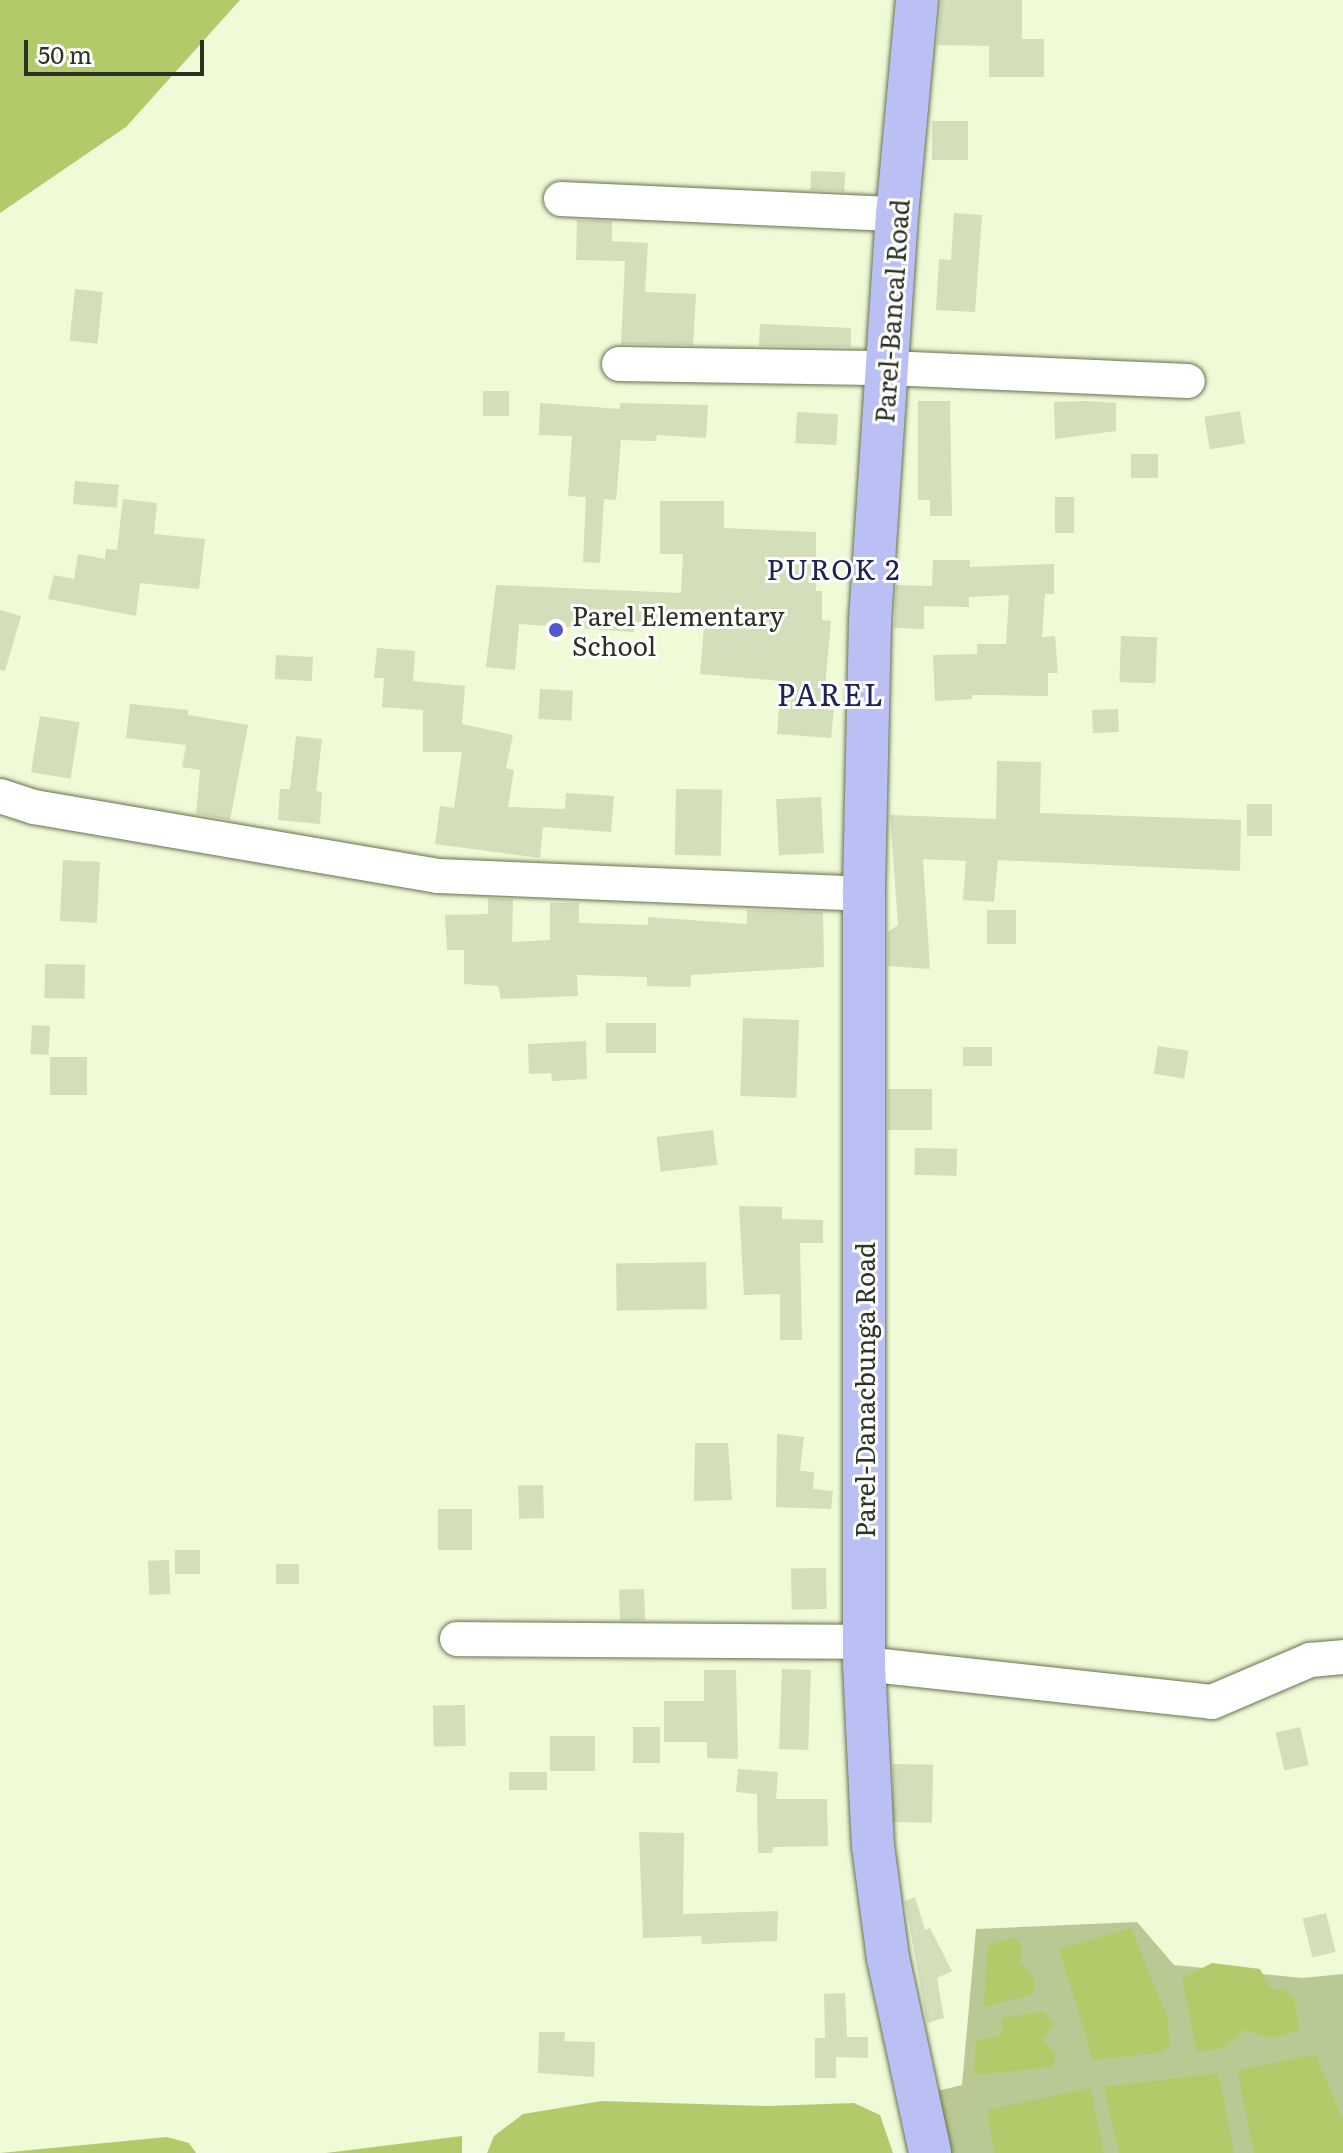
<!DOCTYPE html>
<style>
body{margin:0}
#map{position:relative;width:1343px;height:2153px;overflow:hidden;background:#effad6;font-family:Literata,serif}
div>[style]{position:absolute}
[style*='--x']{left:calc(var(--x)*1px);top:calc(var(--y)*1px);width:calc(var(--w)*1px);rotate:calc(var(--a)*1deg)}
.green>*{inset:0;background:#b9c993}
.water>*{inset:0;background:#b1cb6b}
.building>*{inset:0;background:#d3debb;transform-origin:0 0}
.roads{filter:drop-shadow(0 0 2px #687152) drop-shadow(0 0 2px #687152)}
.minor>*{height:34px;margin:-17px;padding:0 17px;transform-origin:17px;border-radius:17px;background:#fff}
.major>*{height:42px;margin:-21px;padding:0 21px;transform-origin:21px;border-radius:21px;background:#bac0f4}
.dots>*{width:22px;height:22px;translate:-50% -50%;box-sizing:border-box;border:4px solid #fff;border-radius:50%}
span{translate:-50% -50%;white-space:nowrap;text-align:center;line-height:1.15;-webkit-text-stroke:6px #fff;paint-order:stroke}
.street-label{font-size:26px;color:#2c3123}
.poi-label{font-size:26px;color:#2c3123}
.left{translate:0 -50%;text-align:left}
.neighbourhood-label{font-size:28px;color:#202059;letter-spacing:2px}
.quarter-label{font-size:30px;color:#202059;letter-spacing:2px}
.scale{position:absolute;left:24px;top:40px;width:180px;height:36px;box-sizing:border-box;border:4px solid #2c3123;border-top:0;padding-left:10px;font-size:24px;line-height:28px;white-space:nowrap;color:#2c3123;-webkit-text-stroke:6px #fff;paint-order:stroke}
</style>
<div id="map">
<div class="green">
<i style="clip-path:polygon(1137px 1922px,1174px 1965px,1302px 1978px,1343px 1974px,1343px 2153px,930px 2153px,917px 2096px,962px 2085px,976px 1929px)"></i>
</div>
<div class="water">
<i style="clip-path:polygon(0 0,240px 0,126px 127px,0 213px)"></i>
<i style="clip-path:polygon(1131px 1928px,1167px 2016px,1170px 2044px,1164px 2052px,1093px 2060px,1059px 1949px)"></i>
<i style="clip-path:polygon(1015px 1937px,1022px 1947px,1020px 1962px,1034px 1978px,1035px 1988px,1031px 1995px,984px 2007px,988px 1945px)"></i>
<i style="clip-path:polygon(1212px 1963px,1260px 1969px,1271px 1989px,1284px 1990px,1294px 1999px,1300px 2031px,1269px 2038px,1244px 2030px,1223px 2048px,1197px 2052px,1182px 1978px)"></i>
<i style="clip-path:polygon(1044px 2011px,1054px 2024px,1043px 2039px,1056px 2055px,1052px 2067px,974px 2075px,976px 2040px,997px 2037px,1003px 2031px,1002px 2018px)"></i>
<i style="clip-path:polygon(1315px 2054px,1343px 2119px,1343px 2153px,1254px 2153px,1237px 2071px)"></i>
<i style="clip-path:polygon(1218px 2073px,1234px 2153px,1119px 2153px,1104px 2087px)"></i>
<i style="clip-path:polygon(1091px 2088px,1104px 2153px,994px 2153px,987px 2110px)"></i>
<i style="clip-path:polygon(601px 2101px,768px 2106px,854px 2103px,880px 2115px,893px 2153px,487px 2153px,494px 2136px,523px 2114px)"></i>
<i style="clip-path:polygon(462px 2136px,462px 2153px,326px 2153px)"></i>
<i style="clip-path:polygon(167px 2137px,189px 2143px,196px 2153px,0 2153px)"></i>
</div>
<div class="building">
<i style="clip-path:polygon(941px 0,1022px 0,1022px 39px,1044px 39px,1044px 77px,989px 77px,989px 46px,937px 45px)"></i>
<i style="left:932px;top:121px;width:36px;height:39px"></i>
<i style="left:811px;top:171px;width:34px;height:19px;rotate:2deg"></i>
<i style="clip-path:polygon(954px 213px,982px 215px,975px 312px,936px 310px,939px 259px,951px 260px)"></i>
<i style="clip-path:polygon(577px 220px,612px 221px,612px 241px,648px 243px,645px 292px,696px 294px,693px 345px,621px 344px,625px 261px,576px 260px)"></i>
<i style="left:75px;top:289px;width:28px;height:52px;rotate:6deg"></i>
<i style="clip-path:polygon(760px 324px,851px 328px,851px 347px,759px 346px)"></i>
<i style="left:483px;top:391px;width:26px;height:25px"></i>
<i style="clip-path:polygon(918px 401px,950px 401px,952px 516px,930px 516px,930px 500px,918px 500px)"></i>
<i style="clip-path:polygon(1086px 401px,1116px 403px,1116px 431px,1055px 439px,1054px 402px)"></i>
<i style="clip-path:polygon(540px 403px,620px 409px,620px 403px,708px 405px,706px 438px,657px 435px,656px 441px,621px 440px,616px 500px,604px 499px,600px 563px,583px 562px,586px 497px,568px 496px,572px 436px,539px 435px)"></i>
<i style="left:1240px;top:411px;width:33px;height:36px;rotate:81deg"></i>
<i style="left:797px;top:412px;width:41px;height:31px;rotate:3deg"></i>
<i style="left:1158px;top:454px;width:24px;height:27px;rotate:90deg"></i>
<i style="left:75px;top:481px;width:44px;height:23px;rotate:5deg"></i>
<i style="left:1055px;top:497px;width:19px;height:36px"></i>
<i style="clip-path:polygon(123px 499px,157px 503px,154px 534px,205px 539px,199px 589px,140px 583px,136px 616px,48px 599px,54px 575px,74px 579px,78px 554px,105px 559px,106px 549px,117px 550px)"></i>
<i style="clip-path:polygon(660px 501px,724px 501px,724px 528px,816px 532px,816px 591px,822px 591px,822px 620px,831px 621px,823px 709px,834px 710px,831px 738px,777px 734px,781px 681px,700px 674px,704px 628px,634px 623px,634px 632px,519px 624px,515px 670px,486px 667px,496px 585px,681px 593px,683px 554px,660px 554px)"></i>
<i style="clip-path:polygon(933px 560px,970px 560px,970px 567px,1054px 564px,1054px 594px,1045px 594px,1042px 637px,1055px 636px,1058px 673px,1048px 673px,1048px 696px,972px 695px,972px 699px,935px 701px,933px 655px,977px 654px,977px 644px,1006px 644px,1009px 595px,969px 597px,969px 607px,924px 606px,924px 629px,894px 628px,896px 585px,932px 586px)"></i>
<i style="clip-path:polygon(0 610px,21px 616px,5px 671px,0 670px)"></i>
<i style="left:1121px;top:636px;width:36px;height:46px;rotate:2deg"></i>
<i style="clip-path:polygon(377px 648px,415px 651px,413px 681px,465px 686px,462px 724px,513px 735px,506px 768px,514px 770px,508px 807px,565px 809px,566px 793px,614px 796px,611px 832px,543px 827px,540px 858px,435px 844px,440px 806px,454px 808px,462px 752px,423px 752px,423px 710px,382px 707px,384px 678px,374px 678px)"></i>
<i style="left:276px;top:655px;width:37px;height:24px;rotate:3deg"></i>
<i style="left:540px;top:689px;width:33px;height:30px;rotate:3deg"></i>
<i style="clip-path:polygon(130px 704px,188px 710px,188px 715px,248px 725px,230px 820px,196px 814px,200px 770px,182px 767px,186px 745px,126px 738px)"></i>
<i style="left:1118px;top:709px;width:23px;height:26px;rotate:88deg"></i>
<i style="left:40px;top:716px;width:40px;height:57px;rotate:9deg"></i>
<i style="clip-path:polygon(296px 736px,322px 739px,316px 791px,322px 792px,320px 824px,278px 820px,280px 789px,290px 789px)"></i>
<i style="clip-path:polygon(997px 761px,1041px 762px,1040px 813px,1241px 820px,1240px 871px,998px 860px,994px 902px,963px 900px,966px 861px,923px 859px,930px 969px,888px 966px,888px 932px,898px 925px,890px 815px,996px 819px)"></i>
<i style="left:676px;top:789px;width:46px;height:66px;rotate:1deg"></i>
<i style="left:821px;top:797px;width:56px;height:45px;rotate:87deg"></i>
<i style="left:1247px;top:804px;width:25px;height:32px"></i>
<i style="left:63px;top:860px;width:37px;height:61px;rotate:3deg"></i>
<i style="clip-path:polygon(488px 898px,513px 899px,512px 942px,550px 940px,550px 903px,579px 903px,579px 923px,648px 925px,648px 917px,747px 924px,747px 910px,823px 912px,824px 967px,691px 975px,690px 987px,647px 986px,647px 977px,577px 975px,578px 996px,501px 999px,498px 986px,464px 984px,464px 950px,447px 950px,445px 915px,488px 914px)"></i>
<i style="left:987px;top:910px;width:29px;height:34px"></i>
<i style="left:45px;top:964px;width:40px;height:34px;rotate:1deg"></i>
<i style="left:743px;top:1018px;width:56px;height:78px;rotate:2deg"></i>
<i style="left:656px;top:1023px;width:30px;height:50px;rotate:90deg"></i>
<i style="left:32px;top:1025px;width:18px;height:29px;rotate:3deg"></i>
<i style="clip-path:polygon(586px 1041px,587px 1079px,552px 1081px,551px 1073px,529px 1074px,528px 1044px)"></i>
<i style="left:1158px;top:1046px;width:31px;height:28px;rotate:9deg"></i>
<i style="left:963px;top:1047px;width:29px;height:19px"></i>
<i style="left:50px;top:1057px;width:37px;height:38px"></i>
<i style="left:888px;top:1089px;width:44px;height:41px"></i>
<i style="left:713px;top:1130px;width:35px;height:57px;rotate:83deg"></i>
<i style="left:915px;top:1148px;width:42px;height:27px;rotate:1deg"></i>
<i style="clip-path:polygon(739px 1206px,782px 1207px,782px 1219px,823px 1220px,823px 1243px,800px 1243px,802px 1340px,780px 1340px,780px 1294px,744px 1295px)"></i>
<i style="left:706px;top:1262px;width:47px;height:90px;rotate:89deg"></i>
<i style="clip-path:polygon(777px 1434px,804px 1437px,800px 1471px,814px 1472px,813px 1489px,833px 1491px,831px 1509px,776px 1507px)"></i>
<i style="clip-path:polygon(695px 1443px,728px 1443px,732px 1500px,694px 1501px)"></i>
<i style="left:543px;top:1485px;width:33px;height:25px;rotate:88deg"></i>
<i style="left:438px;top:1509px;width:34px;height:41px"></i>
<i style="left:175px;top:1550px;width:25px;height:24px"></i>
<i style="left:169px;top:1560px;width:34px;height:21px;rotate:88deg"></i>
<i style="left:276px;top:1564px;width:23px;height:20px"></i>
<i style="left:826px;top:1568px;width:41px;height:35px;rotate:89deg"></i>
<i style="left:644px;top:1589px;width:31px;height:25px;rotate:88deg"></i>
<i style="left:782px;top:1669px;width:29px;height:80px;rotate:2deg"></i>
<i style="clip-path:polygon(704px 1670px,736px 1670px,738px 1759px,707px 1758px,707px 1742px,664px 1742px,664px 1701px,704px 1701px)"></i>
<i style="left:465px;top:1705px;width:41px;height:32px;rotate:89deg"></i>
<i style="left:660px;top:1727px;width:36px;height:27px;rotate:90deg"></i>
<i style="left:1300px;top:1727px;width:39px;height:25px;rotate:77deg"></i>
<i style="left:550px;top:1736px;width:45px;height:35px"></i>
<i style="left:893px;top:1764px;width:40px;height:58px;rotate:1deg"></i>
<i style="clip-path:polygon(738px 1769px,778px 1772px,776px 1799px,827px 1799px,828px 1846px,773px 1847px,772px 1853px,758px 1853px,757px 1794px,736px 1792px)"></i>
<i style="left:509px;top:1772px;width:38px;height:18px"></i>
<i style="clip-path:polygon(639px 1832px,684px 1833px,683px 1914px,778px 1911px,777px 1941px,702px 1944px,701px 1936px,643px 1938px)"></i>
<i style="clip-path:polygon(915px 1897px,925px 1930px,930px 1928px,952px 1971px,937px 1978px,944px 2018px,927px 2023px,905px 1901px)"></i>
<i style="left:1326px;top:1913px;width:40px;height:24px;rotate:76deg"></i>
<i style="clip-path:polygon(845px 1993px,847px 2037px,868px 2037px,868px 2058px,836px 2057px,836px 2078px,815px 2078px,815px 2038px,825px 2038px,824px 1994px)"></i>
<i style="clip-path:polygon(539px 2032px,565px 2032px,564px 2041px,595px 2042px,594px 2077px,538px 2073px)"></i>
</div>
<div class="roads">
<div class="minor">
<i style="--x:561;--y:199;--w:336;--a:2.6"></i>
<i style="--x:619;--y:364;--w:269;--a:0.9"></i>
<i style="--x:888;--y:368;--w:300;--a:2.5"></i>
<i style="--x:0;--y:796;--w:36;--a:18"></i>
<i style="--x:34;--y:807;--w:410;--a:9.7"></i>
<i style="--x:438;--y:876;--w:426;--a:2.4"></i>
<i style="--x:457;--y:1639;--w:407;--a:0.4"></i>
<i style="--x:864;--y:1664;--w:350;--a:6.2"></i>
<i style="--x:1212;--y:1702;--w:107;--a:-23.2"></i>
<i style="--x:1310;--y:1660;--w:33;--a:-5"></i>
</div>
<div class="major">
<i style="--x:917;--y:0;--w:215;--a:95.3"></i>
<i style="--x:897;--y:214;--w:409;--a:93.8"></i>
<i style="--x:870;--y:622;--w:272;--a:91.3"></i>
<i style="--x:864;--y:894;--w:770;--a:90"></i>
<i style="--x:864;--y:1664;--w:182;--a:87.2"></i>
<i style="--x:873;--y:1846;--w:113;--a:82.4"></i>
<i style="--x:888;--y:1958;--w:199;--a:77.8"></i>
</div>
</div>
<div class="dots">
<i style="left:556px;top:630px;background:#5557ce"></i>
</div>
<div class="street-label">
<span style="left:891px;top:311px;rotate:-86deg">Parel-Bancal Road</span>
<span style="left:864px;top:1390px;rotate:-90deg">Parel-Danacbunga Road</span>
</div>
<div class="poi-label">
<span class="left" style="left:572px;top:630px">Parel Elementary<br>School</span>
</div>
<div class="neighbourhood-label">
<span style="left:834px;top:568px">PUROK 2</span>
</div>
<div class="quarter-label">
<span style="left:831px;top:693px">PAREL</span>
</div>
<div class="scale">50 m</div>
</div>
